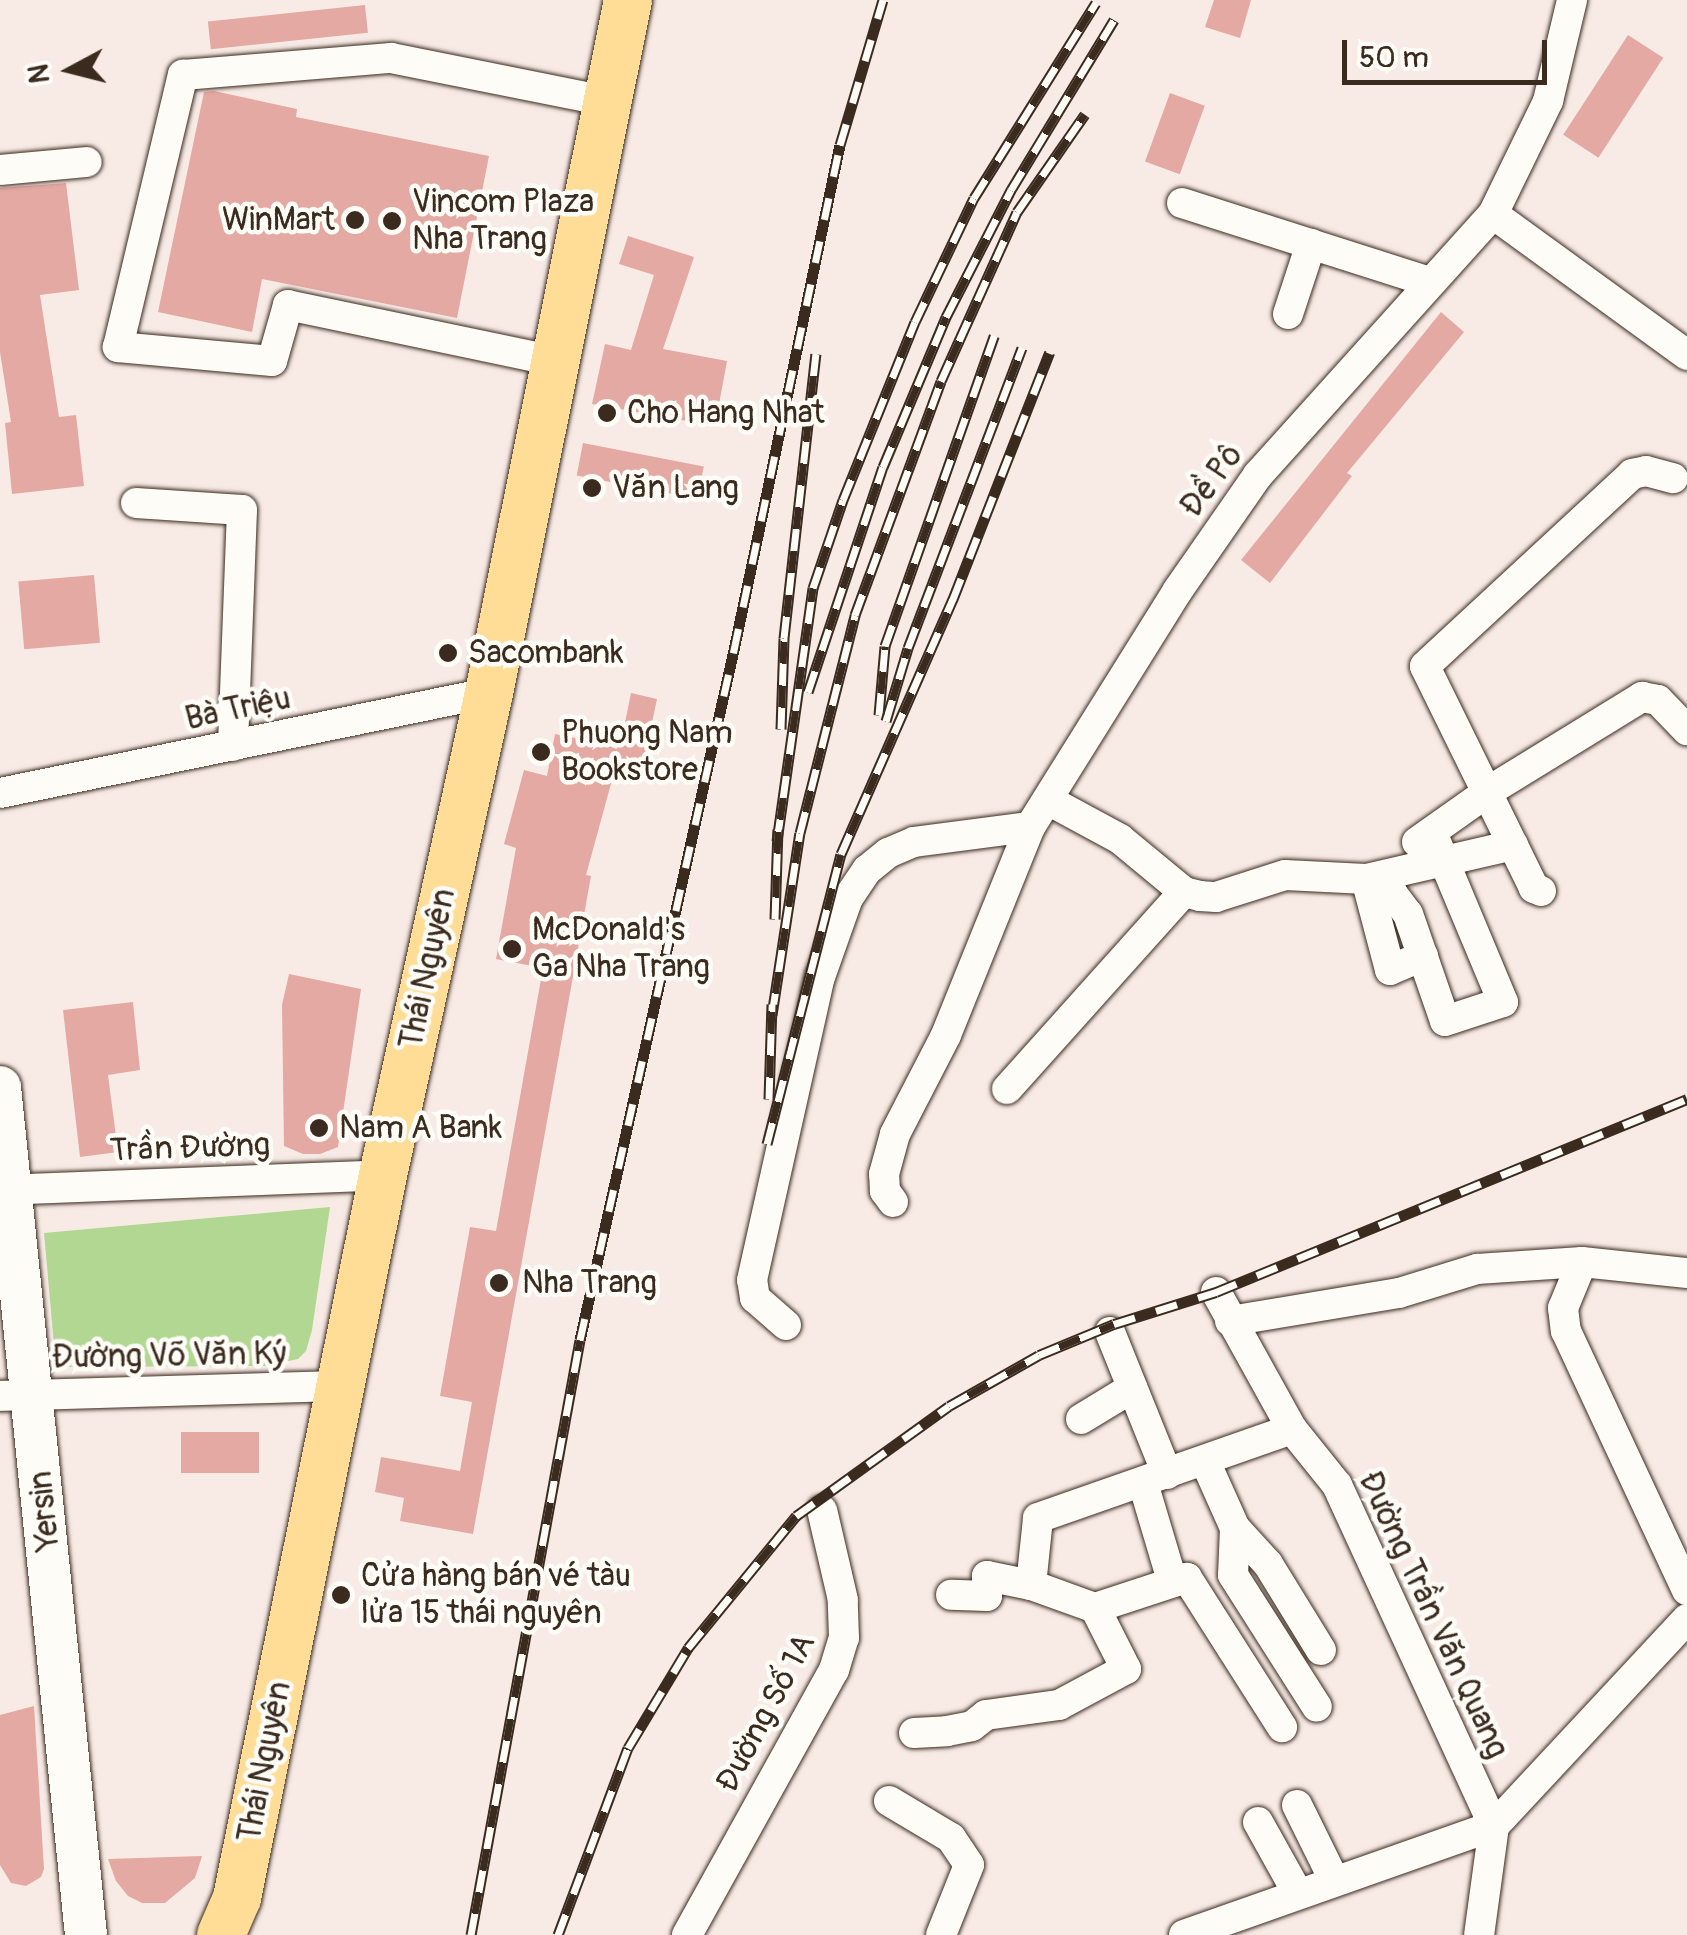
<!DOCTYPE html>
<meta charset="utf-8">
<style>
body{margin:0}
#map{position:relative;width:1687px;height:1935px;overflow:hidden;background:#f8ebe6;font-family:Pangolin,sans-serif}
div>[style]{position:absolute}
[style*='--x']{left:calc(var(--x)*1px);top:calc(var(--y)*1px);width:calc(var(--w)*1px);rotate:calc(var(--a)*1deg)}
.green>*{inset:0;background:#b2d792}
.building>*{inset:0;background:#e3a9a2;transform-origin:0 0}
.roads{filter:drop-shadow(0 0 2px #3b2a1e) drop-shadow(0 0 2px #3b2a1e)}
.street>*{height:30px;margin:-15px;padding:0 15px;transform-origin:15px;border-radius:15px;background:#fdfcf7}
.secondary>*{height:42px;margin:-21px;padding:0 21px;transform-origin:21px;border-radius:21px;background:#fdfcf7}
.primary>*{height:48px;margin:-24px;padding:0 24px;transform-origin:24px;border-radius:24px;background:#ffdd96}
.rail>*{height:11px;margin-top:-5.5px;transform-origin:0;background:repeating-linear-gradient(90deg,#fdfcf7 0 22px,#3b2a1e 0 44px);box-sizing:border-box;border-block:2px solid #3b2a1e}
.dots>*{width:28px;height:28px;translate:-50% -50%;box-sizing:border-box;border:5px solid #fdfcf7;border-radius:50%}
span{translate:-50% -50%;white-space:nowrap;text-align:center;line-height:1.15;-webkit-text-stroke:9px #fdfcf7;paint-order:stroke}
.poi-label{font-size:32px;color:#3b2a1e}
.left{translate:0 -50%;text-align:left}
.right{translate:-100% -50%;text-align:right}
.street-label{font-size:32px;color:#3b2a1e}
.north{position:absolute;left:20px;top:20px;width:100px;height:100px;-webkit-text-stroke:8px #fdfcf7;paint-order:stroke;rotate:263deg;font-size:28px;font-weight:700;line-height:40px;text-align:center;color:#3b2a1e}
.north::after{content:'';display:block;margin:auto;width:35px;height:45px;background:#3b2a1e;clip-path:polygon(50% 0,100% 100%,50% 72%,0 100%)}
.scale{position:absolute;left:1342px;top:40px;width:205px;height:45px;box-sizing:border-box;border:5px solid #3b2a1e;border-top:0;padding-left:12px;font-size:30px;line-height:35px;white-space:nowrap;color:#3b2a1e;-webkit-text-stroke:8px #fdfcf7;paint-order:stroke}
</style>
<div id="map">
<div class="green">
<i style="clip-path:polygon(330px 1207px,312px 1330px,306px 1351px,298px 1359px,264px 1366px,56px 1367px,44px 1233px)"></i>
</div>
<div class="building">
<i style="clip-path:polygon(1214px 0,1251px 0,1240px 38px,1205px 27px)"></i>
<i style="left:365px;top:5px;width:28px;height:158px;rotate:84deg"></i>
<i style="left:1628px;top:35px;width:42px;height:119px;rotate:33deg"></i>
<i style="clip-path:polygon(214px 91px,297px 109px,296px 117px,489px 156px,457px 318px,262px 279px,252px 332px,158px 312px,204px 92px)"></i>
<i style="left:1170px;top:93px;width:37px;height:73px;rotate:20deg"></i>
<i style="clip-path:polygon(66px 183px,79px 290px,40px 295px,59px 417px,76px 415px,84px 486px,12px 494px,5px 423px,11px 422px,0 352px,0 188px)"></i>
<i style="clip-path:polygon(628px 236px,694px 257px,663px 349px,727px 361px,715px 426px,592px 404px,605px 344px,631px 350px,654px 275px,619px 264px)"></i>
<i style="clip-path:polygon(1441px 312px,1464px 332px,1347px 473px,1352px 476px,1270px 583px,1241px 560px)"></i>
<i style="left:583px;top:443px;width:123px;height:33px;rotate:11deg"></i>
<i style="left:94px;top:575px;width:68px;height:76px;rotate:85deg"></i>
<i style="clip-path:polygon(631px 693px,657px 699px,641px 774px,615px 769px,586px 875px,591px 876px,473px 1534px,400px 1521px,404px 1498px,375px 1492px,381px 1457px,460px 1471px,472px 1402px,440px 1396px,470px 1227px,496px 1231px,543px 968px,496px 959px,516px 848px,504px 844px,524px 770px,547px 776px,555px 734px,620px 747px)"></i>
<i style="clip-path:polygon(289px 974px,361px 989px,338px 1147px,320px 1154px,303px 1154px,284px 1146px,282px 1005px)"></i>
<i style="clip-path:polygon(133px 1002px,140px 1070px,108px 1075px,118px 1152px,80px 1157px,63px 1010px)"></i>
<i style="left:181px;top:1432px;width:78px;height:41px"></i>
<i style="clip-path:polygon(34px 1706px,44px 1869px,41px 1877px,26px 1886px,11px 1883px,0 1865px,0 1715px)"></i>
<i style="clip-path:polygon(202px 1856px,195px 1878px,165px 1903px,142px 1903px,128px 1896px,116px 1881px,108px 1859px)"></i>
</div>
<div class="roads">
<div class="street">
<i style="--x:0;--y:170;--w:87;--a:-5.3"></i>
<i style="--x:1182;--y:203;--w:260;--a:17.7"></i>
<i style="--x:1493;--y:214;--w:240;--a:36"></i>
<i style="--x:1288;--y:314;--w:74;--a:-71.8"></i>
<i style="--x:555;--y:361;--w:273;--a:-168.2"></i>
<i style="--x:288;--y:305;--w:58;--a:105.9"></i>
<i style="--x:272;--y:361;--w:155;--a:-174.8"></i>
<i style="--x:118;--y:347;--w:280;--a:-76.6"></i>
<i style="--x:183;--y:75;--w:209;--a:-4.7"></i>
<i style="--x:391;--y:58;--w:220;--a:11.3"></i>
<i style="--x:136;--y:503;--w:106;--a:3.8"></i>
<i style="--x:242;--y:510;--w:236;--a:92.2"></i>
<i style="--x:0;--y:793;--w:499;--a:-11.6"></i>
<i style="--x:1048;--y:800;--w:82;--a:28.4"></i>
<i style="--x:1120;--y:839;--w:83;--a:39.6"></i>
<i style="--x:1184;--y:892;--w:16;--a:14"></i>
<i style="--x:1200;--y:896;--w:16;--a:4"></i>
<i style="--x:1216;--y:897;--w:72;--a:-17.7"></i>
<i style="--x:1285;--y:875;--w:81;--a:2.8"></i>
<i style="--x:1366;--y:879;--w:151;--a:-13"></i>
<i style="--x:1417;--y:842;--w:88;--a:-35.3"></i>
<i style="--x:1489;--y:791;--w:180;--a:-31.6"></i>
<i style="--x:1642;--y:697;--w:16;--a:11"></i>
<i style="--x:1658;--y:700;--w:42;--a:46"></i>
<i style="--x:1366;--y:879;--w:30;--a:28"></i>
<i style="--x:1392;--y:893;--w:26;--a:53"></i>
<i style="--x:1408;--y:914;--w:113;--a:70.9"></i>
<i style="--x:1445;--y:1021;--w:61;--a:-18.1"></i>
<i style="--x:1503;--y:1002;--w:184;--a:-112.7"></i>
<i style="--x:1366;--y:879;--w:94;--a:75.2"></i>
<i style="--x:1390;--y:970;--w:36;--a:-23"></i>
<i style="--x:1541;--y:891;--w:8;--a:-157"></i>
<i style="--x:1534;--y:888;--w:247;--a:-116.2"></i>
<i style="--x:1425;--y:666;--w:282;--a:-42.8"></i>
<i style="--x:1632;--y:474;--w:14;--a:-12"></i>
<i style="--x:1646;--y:471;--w:28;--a:15"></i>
<i style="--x:1007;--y:1089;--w:265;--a:-48.1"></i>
<i style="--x:0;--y:1190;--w:383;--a:-2.2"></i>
<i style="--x:893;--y:1202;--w:14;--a:-126"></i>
<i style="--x:885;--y:1191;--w:17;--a:-93"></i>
<i style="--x:884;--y:1174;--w:41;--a:-74.6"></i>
<i style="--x:895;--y:1134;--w:111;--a:-62.7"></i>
<i style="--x:946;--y:1035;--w:224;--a:-68"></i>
<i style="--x:1030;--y:827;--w:279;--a:-58"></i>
<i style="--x:1178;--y:590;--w:140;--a:-55.2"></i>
<i style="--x:1258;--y:475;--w:351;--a:-48"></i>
<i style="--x:1493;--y:214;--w:126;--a:-64"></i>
<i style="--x:1548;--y:101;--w:104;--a:-76.6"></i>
<i style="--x:1582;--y:1262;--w:50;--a:112.4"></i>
<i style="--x:1563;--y:1308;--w:23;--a:83"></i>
<i style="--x:1566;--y:1331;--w:286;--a:65"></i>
<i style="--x:1216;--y:1292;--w:157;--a:61"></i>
<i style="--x:1292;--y:1429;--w:72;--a:51.2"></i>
<i style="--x:1337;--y:1485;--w:375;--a:65.3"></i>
<i style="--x:1494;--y:1826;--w:110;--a:97.8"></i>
<i style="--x:1230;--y:1321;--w:171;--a:-9.4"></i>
<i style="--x:1399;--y:1293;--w:82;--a:-17.1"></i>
<i style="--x:1477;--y:1269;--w:105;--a:-3.8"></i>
<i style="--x:1582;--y:1262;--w:106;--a:6"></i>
<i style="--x:786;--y:1325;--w:41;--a:-138.9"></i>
<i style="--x:755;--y:1298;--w:18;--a:-99"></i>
<i style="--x:752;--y:1280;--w:311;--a:-77.4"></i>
<i style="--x:820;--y:977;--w:84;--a:-70.5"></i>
<i style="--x:848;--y:898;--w:34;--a:-56"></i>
<i style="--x:867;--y:870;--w:27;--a:-39"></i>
<i style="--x:888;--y:853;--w:28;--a:-23"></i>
<i style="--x:914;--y:842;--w:117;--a:-7.4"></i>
<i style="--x:1110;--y:1332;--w:153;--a:68.1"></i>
<i style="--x:0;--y:1396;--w:340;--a:-1.7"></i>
<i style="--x:1081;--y:1419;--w:60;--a:-31.3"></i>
<i style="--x:1205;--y:1461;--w:73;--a:65.9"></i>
<i style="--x:1235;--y:1528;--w:47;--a:92.4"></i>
<i style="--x:1233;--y:1575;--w:156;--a:57.5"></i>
<i style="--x:1143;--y:1483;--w:101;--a:73.4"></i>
<i style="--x:1235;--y:1528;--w:49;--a:47.5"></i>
<i style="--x:1268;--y:1564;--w:101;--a:58.4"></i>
<i style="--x:1031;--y:1585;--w:67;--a:-84"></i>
<i style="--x:1038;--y:1518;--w:269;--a:-19.3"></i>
<i style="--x:1095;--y:1608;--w:97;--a:-18.1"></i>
<i style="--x:1187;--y:1578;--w:177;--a:57.5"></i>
<i style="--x:914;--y:1733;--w:33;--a:-3"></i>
<i style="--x:947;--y:1731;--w:25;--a:-11"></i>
<i style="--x:972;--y:1726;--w:18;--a:-38"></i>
<i style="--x:986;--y:1715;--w:74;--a:-7.8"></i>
<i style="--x:1059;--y:1705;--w:76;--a:-28.2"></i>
<i style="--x:1126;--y:1669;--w:68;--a:-116.9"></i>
<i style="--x:1095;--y:1608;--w:68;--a:-160.2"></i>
<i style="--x:1031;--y:1585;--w:45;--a:-168.4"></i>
<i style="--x:987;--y:1576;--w:20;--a:90"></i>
<i style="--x:987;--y:1596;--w:36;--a:-178"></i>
<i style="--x:889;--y:1801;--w:72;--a:30.8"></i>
<i style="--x:951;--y:1838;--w:32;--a:56"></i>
<i style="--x:969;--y:1865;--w:75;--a:111.8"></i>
<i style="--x:1297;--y:1805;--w:84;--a:63.7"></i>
<i style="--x:1258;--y:1822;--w:82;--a:60.9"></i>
<i style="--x:687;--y:1935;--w:303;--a:-61"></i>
<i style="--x:834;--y:1670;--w:34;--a:-73"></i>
<i style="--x:844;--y:1638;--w:38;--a:-92"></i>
<i style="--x:843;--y:1600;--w:92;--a:-103.1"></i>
<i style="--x:1184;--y:1935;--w:329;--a:-19.4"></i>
<i style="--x:1494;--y:1826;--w:283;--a:-47"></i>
</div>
<div class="secondary">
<i style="--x:0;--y:1087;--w:852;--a:84.21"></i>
</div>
<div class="primary">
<i style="--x:221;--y:1935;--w:40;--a:-66.6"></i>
<i style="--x:237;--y:1898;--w:738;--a:-78.58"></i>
<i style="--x:383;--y:1175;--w:494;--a:-77.6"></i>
<i style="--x:489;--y:693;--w:707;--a:-78.66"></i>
</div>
</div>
<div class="rail">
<i style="--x:808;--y:692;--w:237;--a:-71.6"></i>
<i style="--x:883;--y:467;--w:163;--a:-67.2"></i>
<i style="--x:946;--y:317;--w:143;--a:-62.9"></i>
<i style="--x:1011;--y:190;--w:199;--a:-58.8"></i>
<i style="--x:879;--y:715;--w:69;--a:-85"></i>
<i style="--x:885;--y:646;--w:329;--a:-70.6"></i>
<i style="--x:886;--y:721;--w:76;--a:-73.2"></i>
<i style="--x:908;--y:648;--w:321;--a:-69.2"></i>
<i style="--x:781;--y:729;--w:91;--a:-88.1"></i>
<i style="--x:784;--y:638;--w:286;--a:-83.6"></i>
<i style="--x:777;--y:841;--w:256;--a:-81.9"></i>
<i style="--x:813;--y:588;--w:93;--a:-71.2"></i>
<i style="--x:843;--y:500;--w:192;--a:-68"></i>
<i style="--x:915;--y:322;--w:137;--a:-64.6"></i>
<i style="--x:974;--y:198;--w:230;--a:-58"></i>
<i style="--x:775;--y:919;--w:90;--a:-88.1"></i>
<i style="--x:772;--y:1015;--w:184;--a:-81.3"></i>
<i style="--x:800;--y:833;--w:225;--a:-75.8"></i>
<i style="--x:855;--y:615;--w:249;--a:-69.8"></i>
<i style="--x:941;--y:381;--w:185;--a:-65.8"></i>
<i style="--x:1017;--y:212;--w:119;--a:-55.2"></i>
<i style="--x:769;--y:1099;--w:95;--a:-88.2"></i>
<i style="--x:767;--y:1144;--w:299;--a:-75.7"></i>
<i style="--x:841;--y:854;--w:279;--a:-66.3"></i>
<i style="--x:953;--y:599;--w:265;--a:-68.6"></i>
<i style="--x:471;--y:1935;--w:605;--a:-79.62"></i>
<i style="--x:580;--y:1340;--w:707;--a:-77.42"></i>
<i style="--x:734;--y:650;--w:516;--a:-78.15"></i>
<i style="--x:840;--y:145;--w:151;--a:-73.5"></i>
<i style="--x:558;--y:1935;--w:200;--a:-69.5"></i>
<i style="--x:628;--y:1748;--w:117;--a:-59"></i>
<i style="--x:688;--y:1648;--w:171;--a:-50.7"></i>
<i style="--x:796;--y:1516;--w:188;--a:-35.7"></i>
<i style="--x:949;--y:1406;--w:103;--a:-29.5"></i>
<i style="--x:1039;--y:1355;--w:81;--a:-22.5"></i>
<i style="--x:1114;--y:1324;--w:107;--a:-17.4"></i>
<i style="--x:1216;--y:1292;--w:509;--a:-22.28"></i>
</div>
<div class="dots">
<i style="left:355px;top:220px;background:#3b2a1e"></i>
<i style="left:392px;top:221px;background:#3b2a1e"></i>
<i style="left:607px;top:413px;background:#3b2a1e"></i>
<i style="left:592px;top:488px;background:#3b2a1e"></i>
<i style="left:448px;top:653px;background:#3b2a1e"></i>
<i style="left:541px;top:752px;background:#3b2a1e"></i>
<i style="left:512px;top:949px;background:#3b2a1e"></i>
<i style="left:319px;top:1128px;background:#3b2a1e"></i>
<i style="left:499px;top:1283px;background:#3b2a1e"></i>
<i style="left:341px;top:1595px;background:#3b2a1e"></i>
</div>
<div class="poi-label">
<span class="left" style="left:412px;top:221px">Vincom Plaza<br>Nha Trang</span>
<span class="right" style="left:335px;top:220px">WinMart</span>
<span class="left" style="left:627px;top:413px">Cho Hang Nhat</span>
<span class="left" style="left:612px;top:488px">Văn Lang</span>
<span class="left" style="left:468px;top:653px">Sacombank</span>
<span class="left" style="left:561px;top:752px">Phuong Nam<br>Bookstore</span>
<span class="left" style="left:532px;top:949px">McDonald's<br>Ga Nha Trang</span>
<span class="left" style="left:339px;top:1128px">Nam A Bank</span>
<span class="left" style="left:522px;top:1283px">Nha Trang</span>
<span class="left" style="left:361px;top:1595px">Cửa hàng bán vé tàu<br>lửa 15 thái nguyên</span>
</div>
<div class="street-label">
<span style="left:1212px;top:481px;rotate:-54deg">Đề Pô</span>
<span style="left:238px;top:709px;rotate:-12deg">Bà Triệu</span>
<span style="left:428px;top:969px;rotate:-78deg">Thái Nguyên</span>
<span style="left:190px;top:1148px;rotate:-2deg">Trần Đường</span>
<span style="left:169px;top:1356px;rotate:-1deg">Đường Võ Văn Ký</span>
<span style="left:45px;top:1511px;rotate:-96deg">Yersin</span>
<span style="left:1433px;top:1615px;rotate:65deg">Đường Trần Văn Quang</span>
<span style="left:766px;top:1713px;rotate:-62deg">Đường Số 1A</span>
<span style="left:265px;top:1762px;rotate:-79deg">Thái Nguyên</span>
</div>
<div class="north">N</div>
<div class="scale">50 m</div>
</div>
